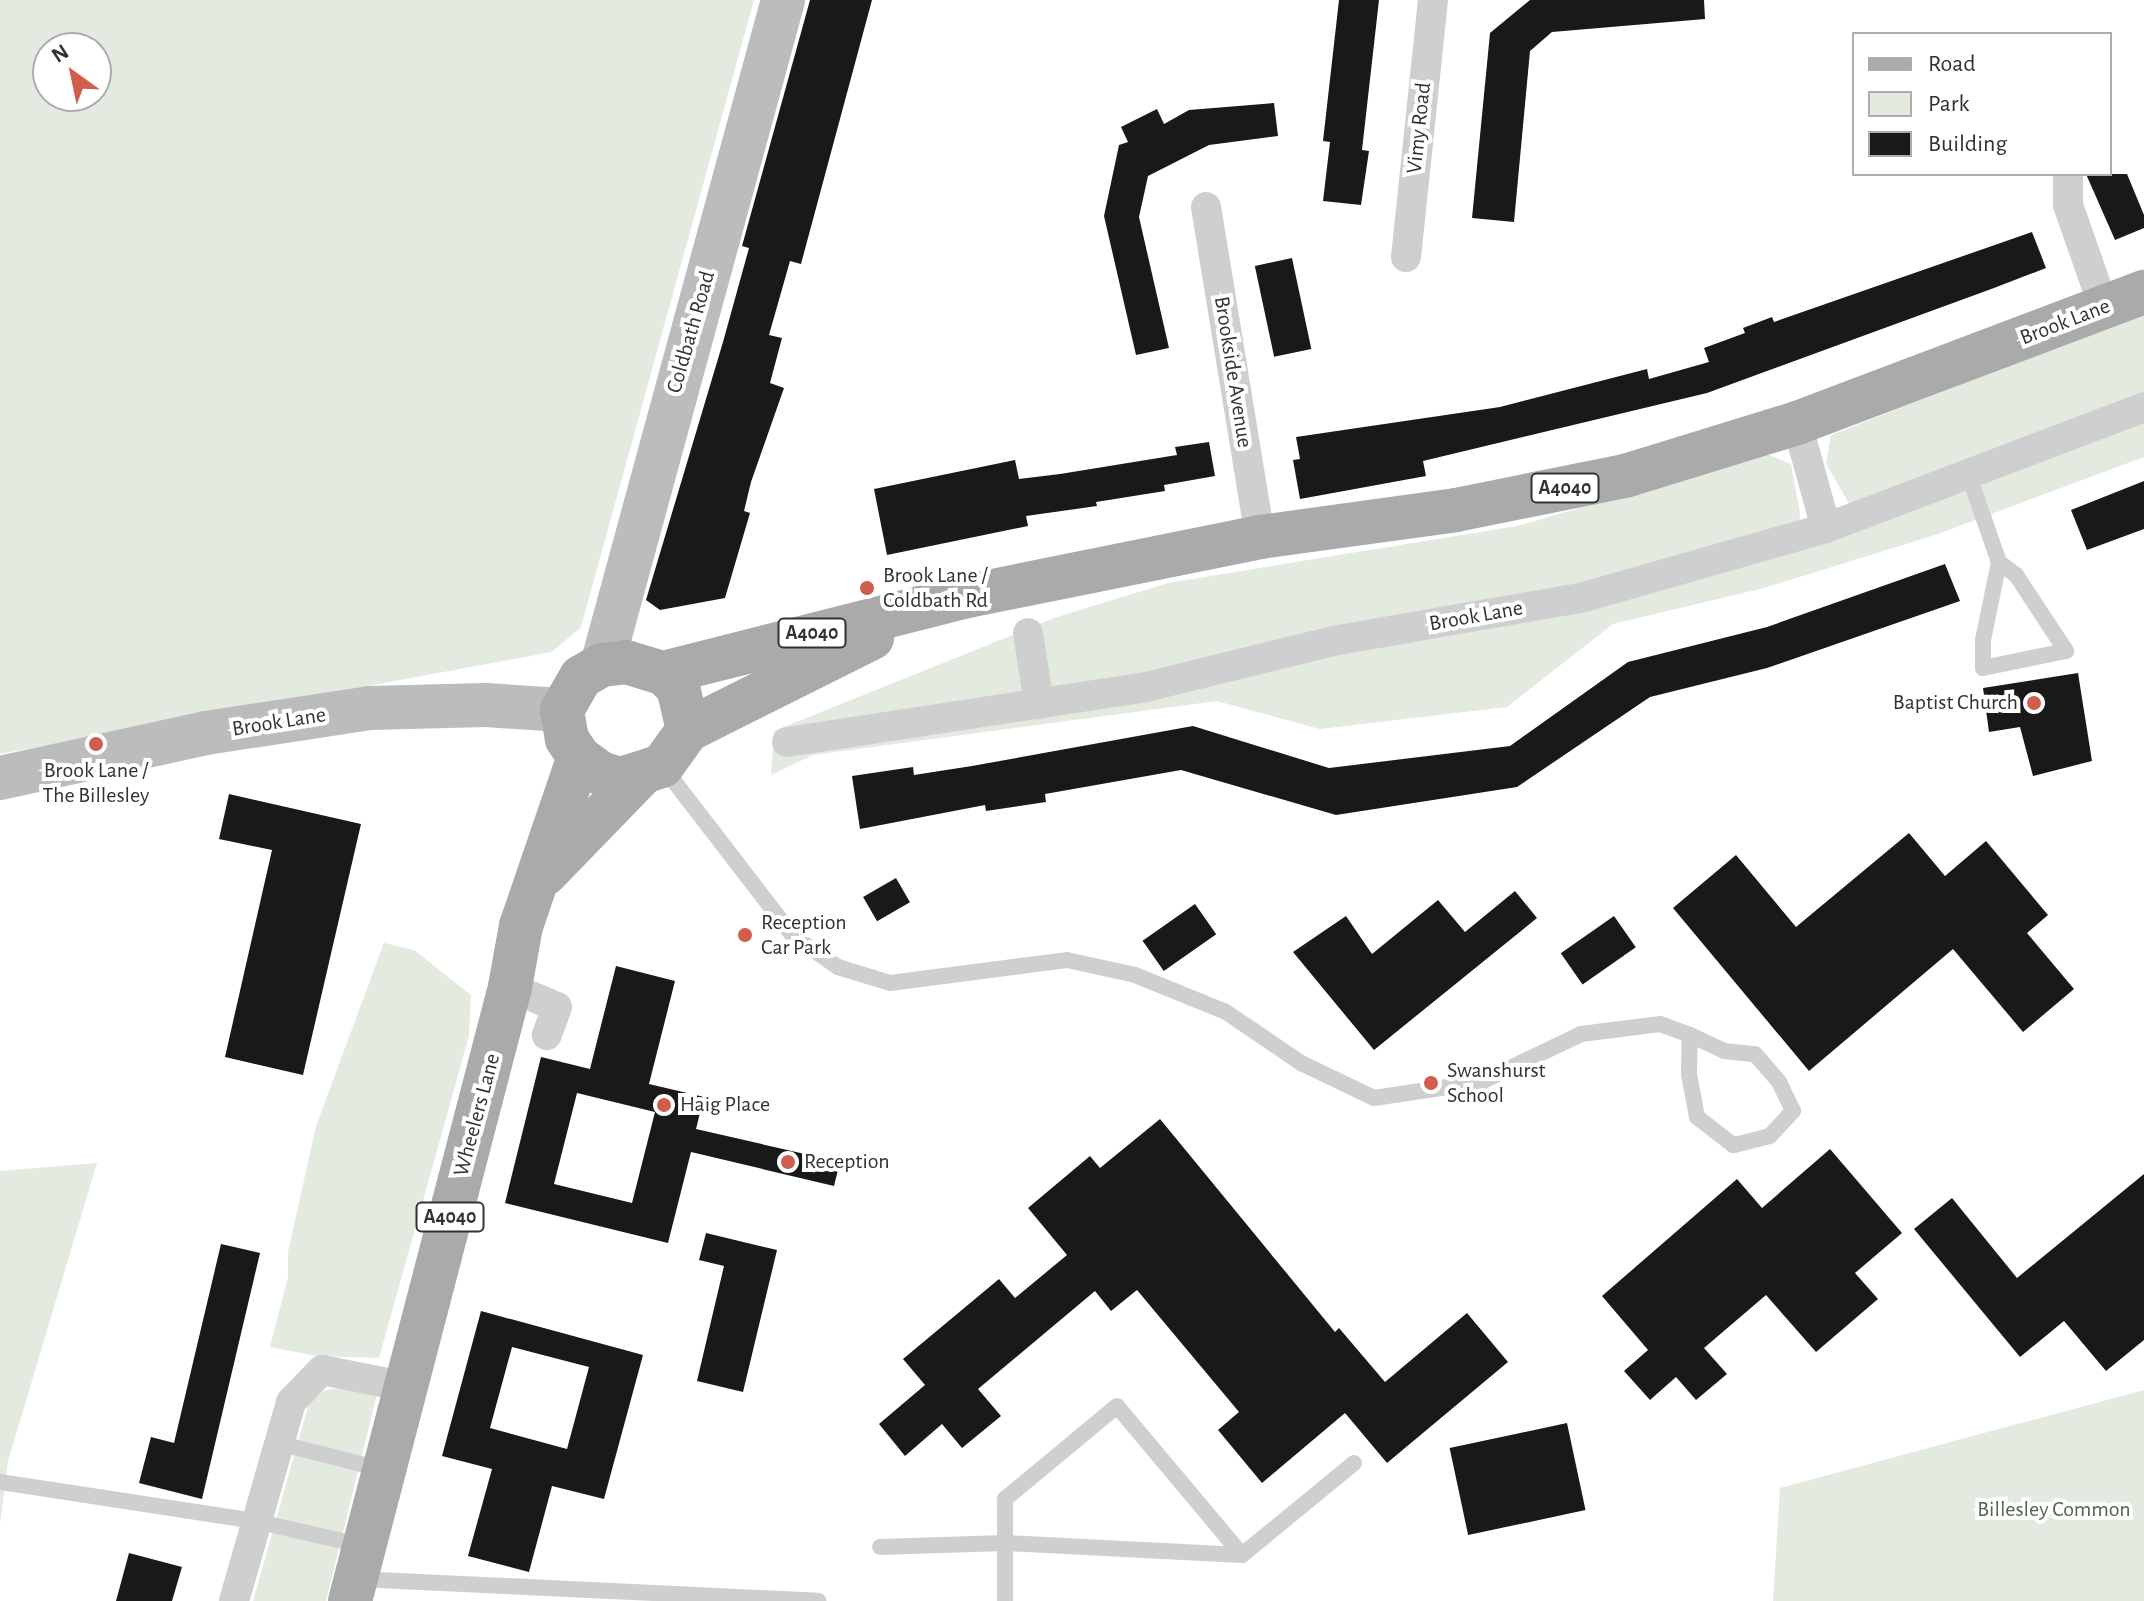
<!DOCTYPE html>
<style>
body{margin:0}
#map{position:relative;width:2144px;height:1601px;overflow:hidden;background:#fff;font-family:"Alegreya Sans",sans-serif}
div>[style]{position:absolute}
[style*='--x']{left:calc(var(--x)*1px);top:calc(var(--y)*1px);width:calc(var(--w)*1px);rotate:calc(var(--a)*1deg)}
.green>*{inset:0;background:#e3eadf}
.building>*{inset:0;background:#191919;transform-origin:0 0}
.service>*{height:16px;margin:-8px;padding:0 8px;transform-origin:8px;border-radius:8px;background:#cfcfcf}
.minor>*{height:30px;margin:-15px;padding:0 15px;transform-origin:15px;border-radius:15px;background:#cfcfcf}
.secondary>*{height:44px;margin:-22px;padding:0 22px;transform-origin:22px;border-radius:22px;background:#bcbcbc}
.primary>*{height:44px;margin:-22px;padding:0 22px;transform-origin:22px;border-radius:22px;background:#aaa}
.dots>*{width:22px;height:22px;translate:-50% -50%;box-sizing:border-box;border:4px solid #fff;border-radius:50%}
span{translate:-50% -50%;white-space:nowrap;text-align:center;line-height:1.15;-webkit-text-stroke:8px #fff;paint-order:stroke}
.shield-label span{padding:2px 6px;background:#fff;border:2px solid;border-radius:6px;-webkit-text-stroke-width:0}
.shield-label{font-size:20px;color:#323232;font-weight:700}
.street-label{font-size:22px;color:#323232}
.poi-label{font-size:22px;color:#323232}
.left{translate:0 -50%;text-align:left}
.right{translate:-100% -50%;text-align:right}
.park-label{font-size:22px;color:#4e6944}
.legend{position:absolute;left:1852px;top:32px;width:260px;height:144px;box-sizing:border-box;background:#fff;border:2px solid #adadad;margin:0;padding:10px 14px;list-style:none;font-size:24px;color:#323232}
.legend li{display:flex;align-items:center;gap:16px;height:40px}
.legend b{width:40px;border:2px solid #adadad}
.north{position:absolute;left:32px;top:32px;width:80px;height:80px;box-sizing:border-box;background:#fff;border:2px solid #adadad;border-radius:50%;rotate:327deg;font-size:22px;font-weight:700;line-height:32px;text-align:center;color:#323232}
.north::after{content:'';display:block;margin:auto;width:28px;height:36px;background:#d15d4c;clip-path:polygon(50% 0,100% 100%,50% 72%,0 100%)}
</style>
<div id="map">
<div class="green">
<i style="clip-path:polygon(evenodd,0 0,754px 0,581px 627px,552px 652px,0 754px,0 0,48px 48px,96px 48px,96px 96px,48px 96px,48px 48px)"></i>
<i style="clip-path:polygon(2144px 313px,2144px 457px,1938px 534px,1764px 588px,1613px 624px,1507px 707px,1320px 729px,1217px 701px,813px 755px,771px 775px,774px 731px,1057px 617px,1168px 583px,1517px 526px,1767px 454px,1791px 464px,1800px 513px,1798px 544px,1861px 524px,1826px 464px,1831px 435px)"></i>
<i style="clip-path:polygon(384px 943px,414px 950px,471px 995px,469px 1036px,379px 1358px,317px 1356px,270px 1347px,288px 1277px,288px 1252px,316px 1126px)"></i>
<i style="clip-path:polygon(97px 1163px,8px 1461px,0 1524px,0 1171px)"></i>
<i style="clip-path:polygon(363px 1385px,377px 1394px,326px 1601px,253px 1601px,309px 1403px,325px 1390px)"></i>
<i style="clip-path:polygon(2144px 1390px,2144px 1601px,1773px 1601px,1780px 1488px)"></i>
</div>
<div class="building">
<i style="clip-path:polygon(810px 0,872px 0,801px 264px,790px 261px,769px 335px,782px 338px,770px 383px,784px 388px,751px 482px,744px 511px,750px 513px,725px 598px,660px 610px,646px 600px,723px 342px,749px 248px,742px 246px)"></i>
<i style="clip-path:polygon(1339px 0,1379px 0,1362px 150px,1369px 151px,1361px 205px,1323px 201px,1330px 142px,1323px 141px)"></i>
<i style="clip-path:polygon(1530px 0,1704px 0,1705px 19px,1552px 32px,1530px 51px,1514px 222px,1472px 218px,1490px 33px)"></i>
<i style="clip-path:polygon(1274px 103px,1278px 136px,1209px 145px,1148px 176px,1139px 217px,1169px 348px,1136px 355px,1104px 216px,1119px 145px,1128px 142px,1121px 127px,1157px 109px,1164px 124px,1189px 110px)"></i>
<i style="clip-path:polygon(2086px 174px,2127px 174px,2144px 215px,2144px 228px,2115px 240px)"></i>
<i style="clip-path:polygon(2032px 232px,2046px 268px,1994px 288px,1707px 393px,1423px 461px,1426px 476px,1300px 499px,1293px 460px,1300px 459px,1296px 437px,1500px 407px,1647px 369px,1649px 379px,1709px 362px,1704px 348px,1745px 333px,1743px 328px,1772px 317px,1774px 322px)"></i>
<i style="left:1292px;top:258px;width:93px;height:38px;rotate:78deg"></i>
<i style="clip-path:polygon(1209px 442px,1215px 476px,1164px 485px,1165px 491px,1096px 502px,1097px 506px,1026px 516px,1028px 526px,887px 555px,874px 489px,1015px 460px,1019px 479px,1060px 474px,1177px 455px,1175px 447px)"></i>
<i style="clip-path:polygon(2144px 481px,2144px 529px,2087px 550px,2071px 510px)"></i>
<i style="clip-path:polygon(1945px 564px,1960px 601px,1767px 668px,1650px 697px,1517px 787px,1336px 815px,1181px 770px,1045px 794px,1046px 802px,986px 811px,985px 805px,860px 829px,852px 776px,913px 767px,914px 775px,972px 766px,1193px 726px,1329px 768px,1510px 746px,1628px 662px,1767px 627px)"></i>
<i style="clip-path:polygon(2078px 673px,2092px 761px,2033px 776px,2020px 727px,1989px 732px,1983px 688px)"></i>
<i style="clip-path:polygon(229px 794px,361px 824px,303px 1075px,225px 1057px,272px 850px,219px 839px)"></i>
<i style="clip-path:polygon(1909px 833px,1945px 876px,1986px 841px,2048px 915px,2027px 933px,2074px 989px,2023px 1032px,1953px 949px,1809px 1071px,1673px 908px,1736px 855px,1796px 927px)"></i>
<i style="left:896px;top:878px;width:28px;height:38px;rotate:60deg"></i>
<i style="clip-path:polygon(1515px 891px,1537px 918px,1374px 1050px,1293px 952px,1346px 916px,1372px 954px,1438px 900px,1465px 932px)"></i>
<i style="left:1195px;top:904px;width:37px;height:64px;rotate:55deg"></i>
<i style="left:1614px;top:916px;width:38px;height:65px;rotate:55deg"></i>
<i style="clip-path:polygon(evenodd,616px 966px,675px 981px,649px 1084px,704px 1097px,696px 1129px,840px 1162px,834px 1186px,691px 1152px,668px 1243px,505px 1203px,541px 1057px,590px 1069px,616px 966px,577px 1093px,655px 1112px,632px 1203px,554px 1184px,577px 1093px)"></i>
<i style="clip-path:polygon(1160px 1119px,1335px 1332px,1339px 1328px,1385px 1382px,1467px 1313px,1508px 1362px,1387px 1463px,1345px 1413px,1262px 1483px,1218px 1430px,1239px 1412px,1137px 1290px,1111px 1311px,1095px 1291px,978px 1389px,1001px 1416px,962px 1448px,942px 1424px,905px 1456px,879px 1424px,925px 1385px,903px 1359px,999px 1279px,1015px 1298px,1067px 1255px,1028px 1208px,1090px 1156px,1100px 1168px)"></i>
<i style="clip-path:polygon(1830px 1149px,1902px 1233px,1855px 1273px,1878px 1299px,1816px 1352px,1766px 1295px,1704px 1348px,1727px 1374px,1696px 1400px,1676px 1377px,1650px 1400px,1624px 1371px,1648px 1350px,1602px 1296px,1737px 1179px,1762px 1208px)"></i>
<i style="clip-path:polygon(2144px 1174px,2144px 1340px,2106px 1371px,2064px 1321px,2020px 1357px,1914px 1229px,1952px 1198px,2017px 1278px)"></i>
<i style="clip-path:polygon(706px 1233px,777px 1250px,743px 1392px,697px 1381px,724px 1266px,699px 1260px)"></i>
<i style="clip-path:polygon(221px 1244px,260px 1253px,202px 1499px,139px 1483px,151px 1437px,174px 1443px)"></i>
<i style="clip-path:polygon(evenodd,481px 1311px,643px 1355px,604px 1499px,552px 1486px,529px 1572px,468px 1556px,492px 1469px,442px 1456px,481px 1311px,512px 1347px,589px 1367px,567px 1449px,490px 1428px,512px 1347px)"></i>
<i style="left:1567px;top:1423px;width:89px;height:120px;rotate:78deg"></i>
<i style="clip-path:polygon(129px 1553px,182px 1567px,172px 1601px,116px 1601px)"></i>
</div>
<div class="service">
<i style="--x:1969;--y:476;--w:91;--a:70.8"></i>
<i style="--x:1999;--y:562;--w:80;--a:101.6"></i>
<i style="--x:1983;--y:640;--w:28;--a:90"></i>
<i style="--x:1983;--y:668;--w:85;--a:-11.6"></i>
<i style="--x:2066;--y:651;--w:91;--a:-123.3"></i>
<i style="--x:2016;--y:575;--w:21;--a:-143"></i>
<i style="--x:663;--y:767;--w:213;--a:52.4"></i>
<i style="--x:793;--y:936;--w:55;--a:34.6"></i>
<i style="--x:838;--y:967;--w:54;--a:17.1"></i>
<i style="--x:890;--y:983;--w:178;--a:-7.4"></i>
<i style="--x:1067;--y:960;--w:70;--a:12.4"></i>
<i style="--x:1135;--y:975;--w:98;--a:22.1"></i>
<i style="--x:1226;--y:1012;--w:91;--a:34.2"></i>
<i style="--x:1301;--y:1063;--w:81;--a:25.6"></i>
<i style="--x:1374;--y:1098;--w:108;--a:-8.5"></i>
<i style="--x:1481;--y:1082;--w:111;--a:-25.6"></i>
<i style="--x:1581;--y:1034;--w:80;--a:-7.2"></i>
<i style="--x:1660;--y:1024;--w:32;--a:20"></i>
<i style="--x:1690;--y:1035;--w:38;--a:25"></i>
<i style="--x:1724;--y:1051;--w:31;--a:6"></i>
<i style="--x:1755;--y:1054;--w:37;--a:49"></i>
<i style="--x:1779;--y:1082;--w:32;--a:64"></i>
<i style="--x:1793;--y:1111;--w:34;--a:133"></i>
<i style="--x:1770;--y:1136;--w:38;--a:166"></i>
<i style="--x:1733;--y:1145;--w:46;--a:-142.1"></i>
<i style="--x:1697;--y:1117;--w:44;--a:-100.5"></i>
<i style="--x:1689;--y:1074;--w:39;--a:-89"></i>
<i style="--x:278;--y:1443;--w:106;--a:14.2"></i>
<i style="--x:0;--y:1482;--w:258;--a:8.7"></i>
<i style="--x:255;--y:1521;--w:112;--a:12.9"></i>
<i style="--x:880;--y:1547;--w:125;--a:-1.8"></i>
<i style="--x:1005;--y:1543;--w:237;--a:2.9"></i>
<i style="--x:1242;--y:1555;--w:194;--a:-130"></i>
<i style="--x:1117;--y:1406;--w:146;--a:140.3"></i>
<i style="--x:1005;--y:1499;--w:102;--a:90"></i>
<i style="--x:1242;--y:1555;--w:145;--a:-39.4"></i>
<i style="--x:357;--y:1579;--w:462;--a:2.7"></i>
</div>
<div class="minor">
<i style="--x:2068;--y:174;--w:31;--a:90"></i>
<i style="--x:2068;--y:205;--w:109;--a:70.7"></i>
<i style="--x:1206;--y:207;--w:334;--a:80.7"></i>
<i style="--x:1406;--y:257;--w:258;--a:-84"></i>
<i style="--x:1797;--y:423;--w:109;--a:74.6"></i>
<i style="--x:1028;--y:633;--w:72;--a:81.2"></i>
<i style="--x:787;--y:742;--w:363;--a:-8.7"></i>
<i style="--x:1146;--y:687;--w:193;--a:-13.8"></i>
<i style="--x:1333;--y:641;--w:255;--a:-9.9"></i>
<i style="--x:1584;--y:597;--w:252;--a:-15.9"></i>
<i style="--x:1826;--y:528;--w:340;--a:-20.8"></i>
<i style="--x:510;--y:987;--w:51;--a:23.1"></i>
<i style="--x:557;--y:1007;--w:30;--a:110"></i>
<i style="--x:234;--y:1601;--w:207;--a:-74"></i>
<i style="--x:291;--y:1402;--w:45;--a:-45.9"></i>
<i style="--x:322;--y:1370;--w:87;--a:11.3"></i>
</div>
<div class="secondary">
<i style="--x:602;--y:665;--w:689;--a:-74.77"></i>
<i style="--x:0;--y:778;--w:211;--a:-12.3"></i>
<i style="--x:206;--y:733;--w:166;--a:-8.7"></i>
<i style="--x:370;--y:708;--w:116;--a:-1.5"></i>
<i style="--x:486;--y:705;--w:76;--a:3.8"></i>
</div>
<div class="primary">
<i style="--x:626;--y:662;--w:39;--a:17"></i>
<i style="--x:663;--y:673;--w:21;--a:43"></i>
<i style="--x:678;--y:687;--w:44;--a:76.9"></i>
<i style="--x:688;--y:730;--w:44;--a:125.8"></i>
<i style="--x:662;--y:766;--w:43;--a:162.4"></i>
<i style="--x:621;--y:779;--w:20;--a:-165"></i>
<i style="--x:602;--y:774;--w:29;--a:-144"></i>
<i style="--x:579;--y:757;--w:22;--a:-124"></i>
<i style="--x:567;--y:739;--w:29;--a:-100"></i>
<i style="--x:562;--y:710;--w:38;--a:-60"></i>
<i style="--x:581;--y:677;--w:24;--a:-30"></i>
<i style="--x:602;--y:665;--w:24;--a:-7"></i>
<i style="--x:663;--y:673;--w:309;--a:-14.2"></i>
<i style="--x:963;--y:597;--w:303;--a:-11.4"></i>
<i style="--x:1260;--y:537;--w:198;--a:-7.8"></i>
<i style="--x:1456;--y:510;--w:172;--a:-11.4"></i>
<i style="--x:1625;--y:476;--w:180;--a:-17.1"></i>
<i style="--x:1797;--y:423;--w:371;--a:-20.7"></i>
<i style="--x:688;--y:730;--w:206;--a:-26.6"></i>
<i style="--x:545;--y:874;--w:138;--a:-45.9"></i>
<i style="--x:350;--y:1601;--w:635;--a:-75.39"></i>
<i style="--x:510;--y:987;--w:62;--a:-79.8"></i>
<i style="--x:521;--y:926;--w:179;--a:-71.1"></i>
</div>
<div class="dots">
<i style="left:867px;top:588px;background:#d15d4c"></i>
<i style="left:2034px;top:703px;background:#d15d4c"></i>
<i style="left:96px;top:744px;background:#d15d4c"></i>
<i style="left:745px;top:935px;background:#d15d4c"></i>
<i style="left:1431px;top:1083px;background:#d15d4c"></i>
<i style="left:664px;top:1105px;background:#d15d4c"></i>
<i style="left:788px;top:1162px;background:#d15d4c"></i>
</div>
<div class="shield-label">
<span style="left:1565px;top:488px">A4040</span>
<span style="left:812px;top:633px">A4040</span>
<span style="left:450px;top:1217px">A4040</span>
</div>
<div class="street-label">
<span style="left:1419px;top:128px;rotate:-84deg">Vimy Road</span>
<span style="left:2065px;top:322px;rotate:-21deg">Brook Lane</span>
<span style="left:691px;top:332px;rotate:-74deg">Coldbath Road</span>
<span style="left:1233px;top:372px;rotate:81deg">Brookside Avenue</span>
<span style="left:1476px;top:616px;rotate:-10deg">Brook Lane</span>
<span style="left:279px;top:722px;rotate:-9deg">Brook Lane</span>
<span style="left:477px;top:1115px;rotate:-75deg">Wheelers Lane</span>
</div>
<div class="poi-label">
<span class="left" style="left:883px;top:588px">Brook Lane /<br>Coldbath Rd</span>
<span class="right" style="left:2018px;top:703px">Baptist Church</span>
<span style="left:96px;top:783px">Brook Lane /<br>The Billesley</span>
<span class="left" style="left:761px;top:935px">Reception<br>Car Park</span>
<span class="left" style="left:1447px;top:1083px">Swanshurst<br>School</span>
<span class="left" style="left:680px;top:1105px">Haig Place</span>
<span class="left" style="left:804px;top:1162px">Reception</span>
</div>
<div class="park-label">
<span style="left:2054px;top:1510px">Billesley Common</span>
</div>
<ul class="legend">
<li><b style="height:10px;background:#aaa"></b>Road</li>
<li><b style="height:22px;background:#e3eadf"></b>Park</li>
<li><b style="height:22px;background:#191919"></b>Building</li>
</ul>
<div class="north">N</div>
</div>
